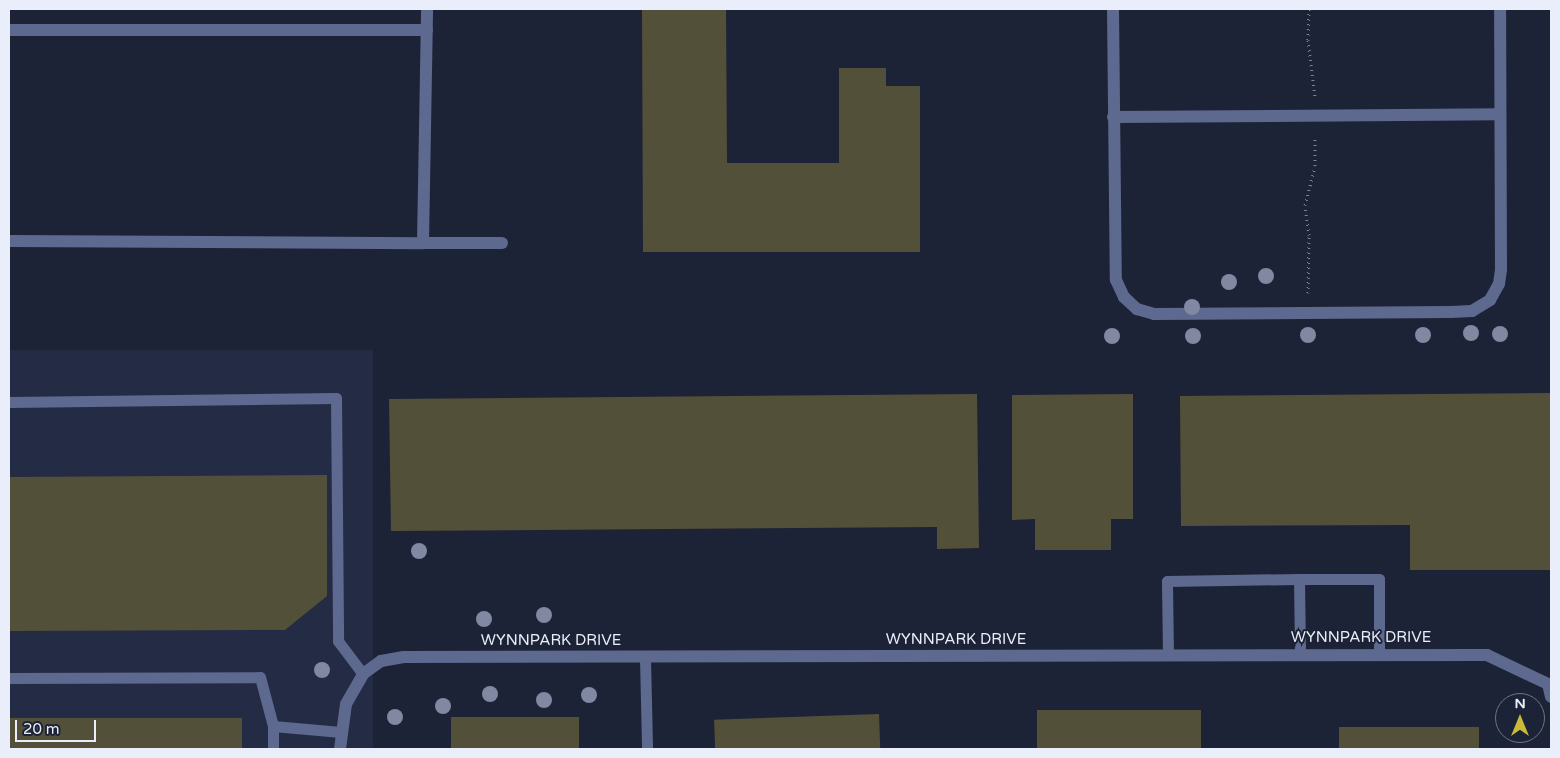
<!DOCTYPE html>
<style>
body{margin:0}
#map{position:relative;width:1560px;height:758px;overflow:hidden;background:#1d2336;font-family:"Varela Round",sans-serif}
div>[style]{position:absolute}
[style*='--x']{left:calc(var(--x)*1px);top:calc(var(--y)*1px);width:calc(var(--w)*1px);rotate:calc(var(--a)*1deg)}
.built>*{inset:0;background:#242b44;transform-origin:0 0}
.building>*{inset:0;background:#535039;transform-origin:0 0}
.path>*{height:3px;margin-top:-1.5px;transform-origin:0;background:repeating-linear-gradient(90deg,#7d8393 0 1px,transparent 0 5px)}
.lane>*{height:11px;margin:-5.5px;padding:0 5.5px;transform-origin:5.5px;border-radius:5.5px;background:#5d698e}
.street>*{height:12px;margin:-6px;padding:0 6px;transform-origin:6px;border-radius:6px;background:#5d698e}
.trees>*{width:16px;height:16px;margin:-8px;border-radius:50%;background:#8089a1}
span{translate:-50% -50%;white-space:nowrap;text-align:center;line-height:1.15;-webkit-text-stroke:4px #1d2336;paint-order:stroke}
.street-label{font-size:15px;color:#e9eefa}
.frame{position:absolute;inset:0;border:10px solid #e9eefa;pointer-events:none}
.north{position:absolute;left:1495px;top:693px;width:50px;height:50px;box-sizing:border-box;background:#1d2336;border:1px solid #6f7484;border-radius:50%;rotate:0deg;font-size:14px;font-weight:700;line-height:20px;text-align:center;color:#e9eefa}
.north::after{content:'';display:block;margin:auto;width:18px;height:22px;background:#caba3a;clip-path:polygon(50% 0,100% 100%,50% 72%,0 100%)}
.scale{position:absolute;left:15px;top:720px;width:81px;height:22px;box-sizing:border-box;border:2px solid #e9eefa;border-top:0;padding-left:6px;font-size:15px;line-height:18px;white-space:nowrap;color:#e9eefa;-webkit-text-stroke:4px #1d2336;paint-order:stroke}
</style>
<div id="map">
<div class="built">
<i style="left:9px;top:350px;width:364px;height:399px"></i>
</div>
<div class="building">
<i style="clip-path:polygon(642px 9px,726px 9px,727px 163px,839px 163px,839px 68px,886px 68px,886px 86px,920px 86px,920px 252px,643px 252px)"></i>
<i style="clip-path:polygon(1551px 393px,1551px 570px,1410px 570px,1410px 525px,1181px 526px,1180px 396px)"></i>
<i style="clip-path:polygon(977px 394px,979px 548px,937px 549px,937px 527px,391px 531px,389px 399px)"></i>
<i style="clip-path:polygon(1133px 394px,1133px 519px,1111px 519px,1111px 550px,1035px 550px,1035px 519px,1012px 520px,1012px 395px)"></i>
<i style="clip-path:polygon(327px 475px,327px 596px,285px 630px,9px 631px,9px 477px)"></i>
<i style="left:1201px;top:710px;width:39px;height:164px;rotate:90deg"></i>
<i style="left:879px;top:714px;width:35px;height:165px;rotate:88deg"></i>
<i style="left:579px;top:717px;width:32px;height:128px;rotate:90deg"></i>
<i style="left:242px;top:718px;width:31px;height:233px;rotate:90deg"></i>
<i style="left:1479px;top:727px;width:22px;height:140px;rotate:90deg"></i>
</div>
<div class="path">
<i style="--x:1309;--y:9;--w:31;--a:92"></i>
<i style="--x:1308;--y:40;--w:57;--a:83"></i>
<i style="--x:1308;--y:293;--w:58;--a:-89"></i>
<i style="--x:1309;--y:235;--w:30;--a:-98"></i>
<i style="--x:1305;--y:205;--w:40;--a:-75.6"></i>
<i style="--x:1315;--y:166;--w:30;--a:-90"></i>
</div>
<div class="lane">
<i style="--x:9;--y:402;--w:327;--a:-0.7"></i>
<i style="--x:336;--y:398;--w:243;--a:89.5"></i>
<i style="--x:338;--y:641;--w:41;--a:52.9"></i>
<i style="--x:1299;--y:579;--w:76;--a:89.2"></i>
<i style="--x:1168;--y:655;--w:74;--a:-90.8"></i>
<i style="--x:1167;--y:581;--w:132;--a:-0.9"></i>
<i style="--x:1299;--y:579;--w:80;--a:0"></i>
<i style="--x:1379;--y:579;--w:75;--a:90"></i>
<i style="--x:645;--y:658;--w:91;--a:88.7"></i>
<i style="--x:9;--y:678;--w:251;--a:-0.2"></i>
<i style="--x:260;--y:677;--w:51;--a:75.1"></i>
<i style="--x:273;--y:726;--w:23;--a:90"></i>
<i style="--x:273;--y:726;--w:68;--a:5"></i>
</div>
<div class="street">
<i style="--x:1113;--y:9;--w:271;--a:89.4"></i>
<i style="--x:1116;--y:280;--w:19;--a:65"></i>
<i style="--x:1124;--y:297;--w:18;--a:43"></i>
<i style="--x:1137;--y:309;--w:18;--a:16"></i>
<i style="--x:1154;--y:314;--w:297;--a:-0.4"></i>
<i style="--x:1451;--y:312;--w:21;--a:-3"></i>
<i style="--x:1472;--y:311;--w:21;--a:-31"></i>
<i style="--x:1490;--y:300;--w:18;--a:-61"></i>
<i style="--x:1499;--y:284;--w:15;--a:-82"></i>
<i style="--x:1501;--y:269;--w:260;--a:-90.2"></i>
<i style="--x:9;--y:30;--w:418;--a:0"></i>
<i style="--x:1113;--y:117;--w:387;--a:-0.4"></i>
<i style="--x:9;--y:241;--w:414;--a:0.3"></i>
<i style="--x:423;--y:243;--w:234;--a:-89"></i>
<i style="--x:423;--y:243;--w:79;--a:0"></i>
<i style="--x:340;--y:749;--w:45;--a:-82.4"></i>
<i style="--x:346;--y:704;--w:34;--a:-60"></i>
<i style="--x:363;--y:674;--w:22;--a:-36"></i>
<i style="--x:381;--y:661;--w:23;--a:-10"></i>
<i style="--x:404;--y:657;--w:1083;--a:-0.11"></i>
<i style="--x:1487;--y:655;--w:68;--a:25.4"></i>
<i style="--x:1548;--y:684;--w:13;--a:77"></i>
</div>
<div class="trees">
<i style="left:1266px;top:276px"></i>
<i style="left:1229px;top:282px"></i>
<i style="left:1192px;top:307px"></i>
<i style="left:1471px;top:333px"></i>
<i style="left:1500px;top:334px"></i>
<i style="left:1308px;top:335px"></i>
<i style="left:1423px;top:335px"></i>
<i style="left:1112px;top:336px"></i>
<i style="left:1193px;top:336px"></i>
<i style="left:419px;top:551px"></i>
<i style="left:544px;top:615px"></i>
<i style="left:484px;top:619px"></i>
<i style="left:322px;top:670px"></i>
<i style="left:490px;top:694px"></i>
<i style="left:589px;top:695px"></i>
<i style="left:544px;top:700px"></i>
<i style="left:443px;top:706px"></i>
<i style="left:395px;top:717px"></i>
</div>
<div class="street-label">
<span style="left:1361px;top:638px">WYNNPARK DRIVE</span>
<span style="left:956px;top:640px">WYNNPARK DRIVE</span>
<span style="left:551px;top:641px">WYNNPARK DRIVE</span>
</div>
<div class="frame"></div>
<div class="north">N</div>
<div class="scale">20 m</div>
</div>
